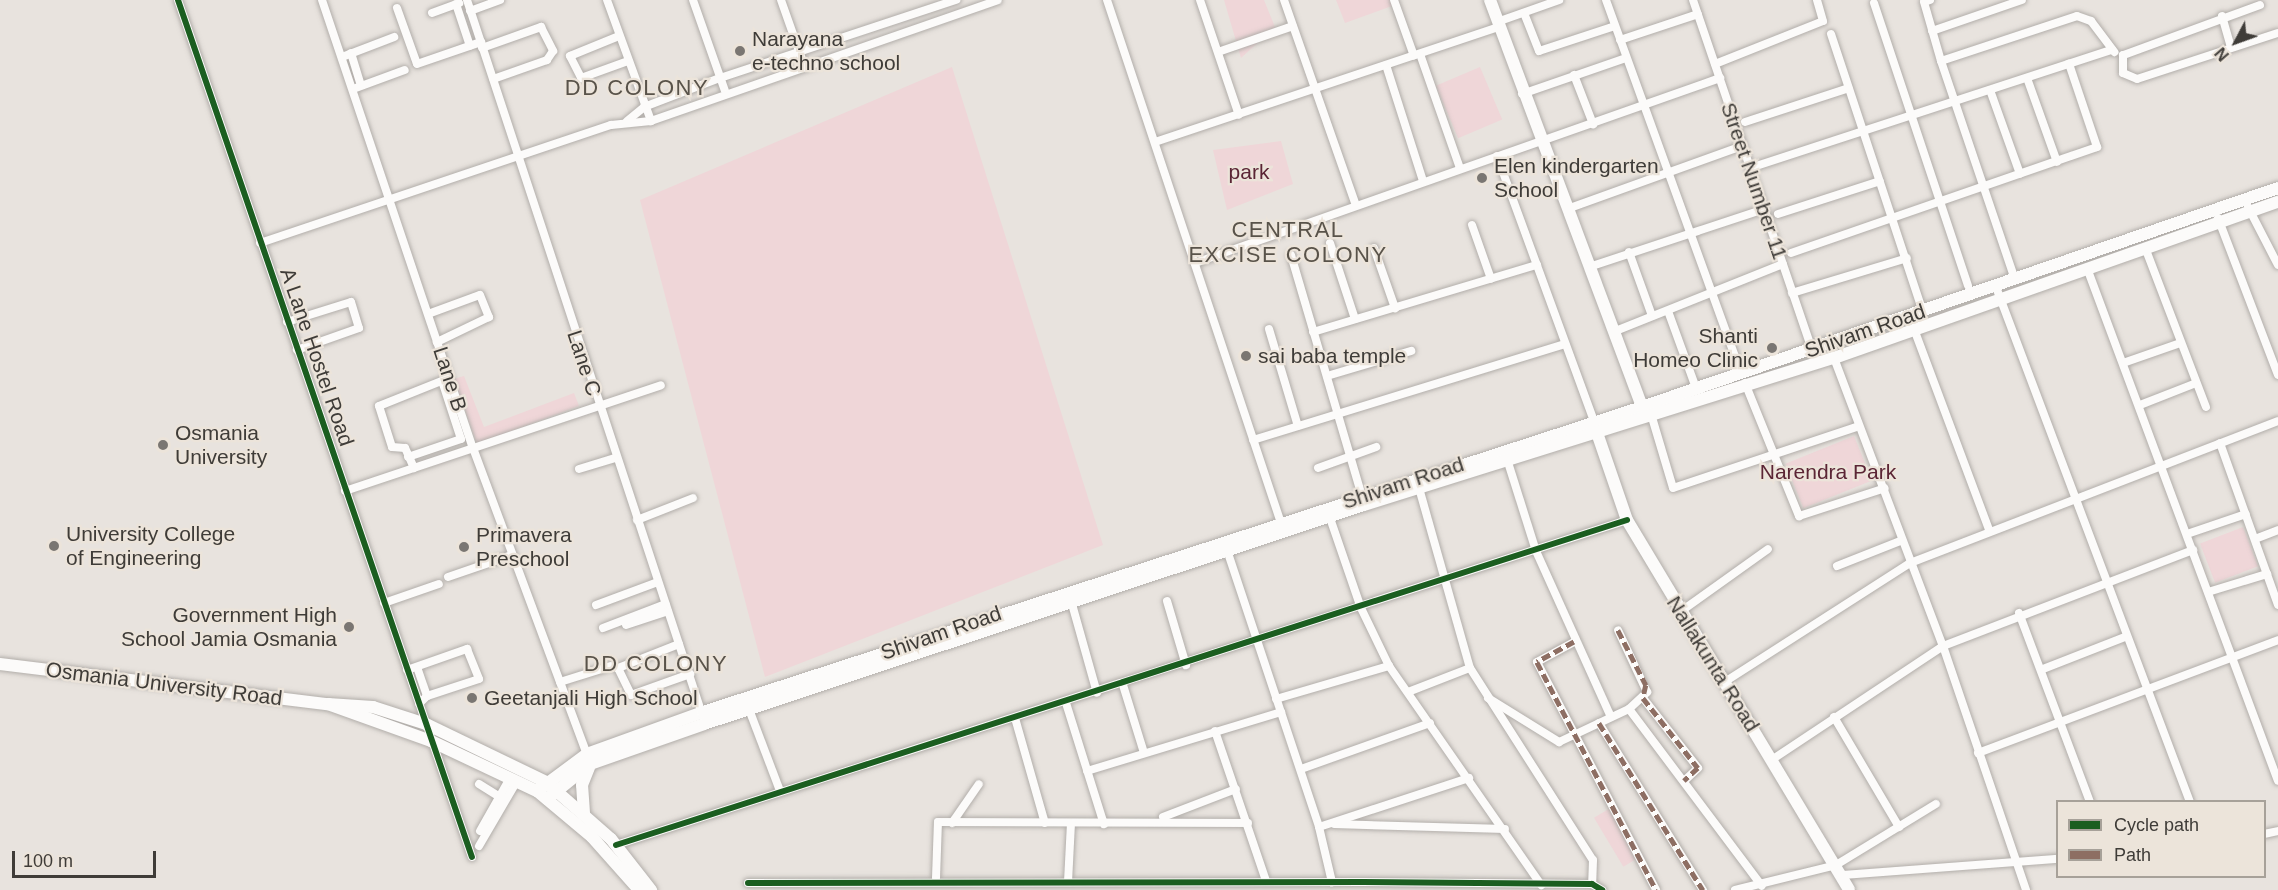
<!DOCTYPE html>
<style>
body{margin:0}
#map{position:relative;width:2278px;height:890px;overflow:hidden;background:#e8e3de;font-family:Helvetica,sans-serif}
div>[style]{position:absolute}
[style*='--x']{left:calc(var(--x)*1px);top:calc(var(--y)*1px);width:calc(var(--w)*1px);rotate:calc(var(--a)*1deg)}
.green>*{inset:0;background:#efd6d8;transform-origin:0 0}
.roads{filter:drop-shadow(0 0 2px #b2aeaa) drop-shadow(0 0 2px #b2aeaa)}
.street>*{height:8px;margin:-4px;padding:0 4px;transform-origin:4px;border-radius:4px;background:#fcfbfa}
.secondary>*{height:12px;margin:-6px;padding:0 6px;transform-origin:6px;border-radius:6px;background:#fcfbfa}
.quiet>*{height:4.5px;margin-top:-2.25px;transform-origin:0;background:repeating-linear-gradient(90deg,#8d6e63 0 9px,transparent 0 13.5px)}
.cycleway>*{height:6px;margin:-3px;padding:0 3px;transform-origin:3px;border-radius:3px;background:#1b5e20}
.dots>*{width:16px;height:16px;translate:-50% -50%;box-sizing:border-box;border:3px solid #ece4da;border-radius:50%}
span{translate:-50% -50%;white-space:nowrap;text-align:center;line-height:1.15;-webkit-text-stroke:4.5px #ece4da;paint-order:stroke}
.poi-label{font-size:21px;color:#3f3c38}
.left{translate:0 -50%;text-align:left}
.right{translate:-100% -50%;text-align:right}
.park-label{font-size:21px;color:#5b2535}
.street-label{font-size:21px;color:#3f3c38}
.neighbourhood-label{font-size:22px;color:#59534a;letter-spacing:1.5px}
.legend{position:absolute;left:2056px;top:800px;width:210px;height:78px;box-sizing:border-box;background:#ece4da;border:2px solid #a7a199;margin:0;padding:8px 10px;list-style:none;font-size:18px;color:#3f3c38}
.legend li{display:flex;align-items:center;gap:12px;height:30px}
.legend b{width:30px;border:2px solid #a7a199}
.north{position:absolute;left:2206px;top:12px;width:60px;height:60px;-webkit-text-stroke:4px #ece4da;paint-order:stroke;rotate:229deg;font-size:16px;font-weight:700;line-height:24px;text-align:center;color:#3f3c38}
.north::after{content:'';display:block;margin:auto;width:21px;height:27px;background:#3f3c38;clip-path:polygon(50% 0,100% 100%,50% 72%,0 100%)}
.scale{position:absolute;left:12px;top:851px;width:144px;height:27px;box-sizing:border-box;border:3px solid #3f3c38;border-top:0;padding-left:8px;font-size:18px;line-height:21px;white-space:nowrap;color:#3f3c38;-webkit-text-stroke:4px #ece4da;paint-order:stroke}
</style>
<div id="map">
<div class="green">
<i style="clip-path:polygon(1224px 0,1264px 0,1275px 27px,1241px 58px)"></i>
<i style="clip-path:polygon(1336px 0,1390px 0,1392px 6px,1345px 23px)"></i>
<i style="clip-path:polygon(952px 67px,1103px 545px,765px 677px,640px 200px)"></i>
<i style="left:1480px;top:67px;width:57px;height:48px;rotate:67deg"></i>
<i style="clip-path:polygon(1281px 141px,1293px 184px,1227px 210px,1213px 150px)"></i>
<i style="clip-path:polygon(464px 376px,484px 427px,574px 393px,579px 406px,477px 444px,454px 379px)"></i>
<i style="left:1854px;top:436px;width:48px;height:74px;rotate:68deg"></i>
<i style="left:2243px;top:527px;width:42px;height:46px;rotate:69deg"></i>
<i style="left:1612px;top:807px;width:57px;height:21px;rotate:59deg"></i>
</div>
<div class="roads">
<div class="street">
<i style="--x:178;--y:0;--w:906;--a:71.07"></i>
<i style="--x:322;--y:0;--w:473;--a:71.4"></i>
<i style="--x:473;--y:448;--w:327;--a:69.6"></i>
<i style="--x:467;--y:0;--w:755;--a:71.78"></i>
<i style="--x:607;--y:0;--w:129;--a:70"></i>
<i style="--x:693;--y:0;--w:96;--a:70.6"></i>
<i style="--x:781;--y:0;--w:69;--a:70.5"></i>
<i style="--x:1107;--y:0;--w:558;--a:71.6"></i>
<i style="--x:1200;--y:0;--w:121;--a:71.3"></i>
<i style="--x:1284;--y:0;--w:215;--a:70.7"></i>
<i style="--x:1394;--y:0;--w:59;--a:70.3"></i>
<i style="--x:1606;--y:0;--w:397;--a:70.1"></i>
<i style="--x:1693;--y:0;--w:382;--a:71.2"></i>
<i style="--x:1930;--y:0;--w:6;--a:162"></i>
<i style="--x:1924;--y:2;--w:61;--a:73.9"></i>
<i style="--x:1941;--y:61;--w:231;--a:71.3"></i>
<i style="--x:1874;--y:3;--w:298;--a:71.6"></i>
<i style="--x:456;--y:4;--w:44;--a:71.6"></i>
<i style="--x:2260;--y:5;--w:146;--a:159.9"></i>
<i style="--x:2123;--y:55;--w:18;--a:90"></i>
<i style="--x:2123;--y:73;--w:15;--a:23"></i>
<i style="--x:2137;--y:79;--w:148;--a:-18.1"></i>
<i style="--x:397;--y:8;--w:59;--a:70.3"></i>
<i style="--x:417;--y:64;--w:68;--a:-19"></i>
<i style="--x:470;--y:11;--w:32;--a:-20"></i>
<i style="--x:432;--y:13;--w:29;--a:-20"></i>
<i style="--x:1524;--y:13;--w:41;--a:68.5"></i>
<i style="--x:1539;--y:51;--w:80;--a:-18.2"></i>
<i style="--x:2222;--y:16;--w:32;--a:74"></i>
<i style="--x:1497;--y:22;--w:66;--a:-19.5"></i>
<i style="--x:1932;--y:31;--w:95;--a:-19"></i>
<i style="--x:1831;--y:34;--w:293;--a:71.7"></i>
<i style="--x:619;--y:36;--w:53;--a:157.8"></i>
<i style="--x:570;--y:56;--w:25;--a:63"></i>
<i style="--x:581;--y:78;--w:50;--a:-19.9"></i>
<i style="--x:1620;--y:40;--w:82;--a:-18.4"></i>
<i style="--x:482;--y:48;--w:63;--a:-19.6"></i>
<i style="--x:541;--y:27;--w:27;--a:63"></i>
<i style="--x:553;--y:51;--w:11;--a:124"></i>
<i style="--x:547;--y:60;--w:57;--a:160.6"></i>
<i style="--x:1218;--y:52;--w:79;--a:-19.1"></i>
<i style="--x:351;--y:53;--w:34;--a:73"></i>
<i style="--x:1420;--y:54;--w:121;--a:70.7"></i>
<i style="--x:342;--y:57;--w:56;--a:-21"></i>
<i style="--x:1941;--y:61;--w:143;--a:-18.3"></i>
<i style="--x:2077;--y:16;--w:15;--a:20"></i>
<i style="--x:2091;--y:21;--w:39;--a:53"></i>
<i style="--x:1715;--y:64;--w:116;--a:-21.7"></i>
<i style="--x:1823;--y:21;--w:22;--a:-106"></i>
<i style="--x:1386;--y:65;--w:122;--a:72.3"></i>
<i style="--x:1574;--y:75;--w:53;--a:68.8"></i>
<i style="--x:2027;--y:78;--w:89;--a:70.3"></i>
<i style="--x:353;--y:89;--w:55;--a:-20.1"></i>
<i style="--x:1990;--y:90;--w:89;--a:70.3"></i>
<i style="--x:1522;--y:94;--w:110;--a:-19.1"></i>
<i style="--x:627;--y:121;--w:22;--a:-39"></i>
<i style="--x:644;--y:107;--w:81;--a:-20.9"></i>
<i style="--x:720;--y:78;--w:249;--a:-18.3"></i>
<i style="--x:1745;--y:122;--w:109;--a:-18.1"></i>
<i style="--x:1155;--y:142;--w:363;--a:-18.5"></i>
<i style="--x:1497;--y:156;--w:282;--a:69.9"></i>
<i style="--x:1750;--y:168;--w:381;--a:-18.1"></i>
<i style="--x:2248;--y:207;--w:65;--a:62.7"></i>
<i style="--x:1567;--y:209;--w:186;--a:-19.8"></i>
<i style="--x:1778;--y:214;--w:107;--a:-17.9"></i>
<i style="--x:2218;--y:218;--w:168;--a:69.1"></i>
<i style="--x:1472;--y:225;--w:57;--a:70.6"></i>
<i style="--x:260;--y:243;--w:370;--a:-18.6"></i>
<i style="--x:611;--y:125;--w:40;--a:-5.7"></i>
<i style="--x:651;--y:121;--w:367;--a:-19.2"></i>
<i style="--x:1330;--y:243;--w:80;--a:71.8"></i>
<i style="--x:1374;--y:248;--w:64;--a:70.7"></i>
<i style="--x:2146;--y:250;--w:168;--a:69.1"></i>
<i style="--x:1629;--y:252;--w:68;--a:70.2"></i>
<i style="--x:1791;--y:253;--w:324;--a:-19.1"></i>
<i style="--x:2097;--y:147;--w:88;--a:-108.6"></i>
<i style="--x:1291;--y:255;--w:251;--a:73.6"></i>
<i style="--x:1195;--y:263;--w:557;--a:-19.41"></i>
<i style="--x:1589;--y:267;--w:184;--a:-18.3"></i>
<i style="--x:2087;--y:268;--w:547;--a:69.58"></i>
<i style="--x:1996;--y:287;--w:550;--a:69.36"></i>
<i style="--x:1792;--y:293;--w:120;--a:-16.9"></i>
<i style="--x:1668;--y:311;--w:82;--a:70"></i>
<i style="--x:428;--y:314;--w:55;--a:-20.1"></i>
<i style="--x:480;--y:295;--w:24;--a:68"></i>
<i style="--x:489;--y:317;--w:58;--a:154.3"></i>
<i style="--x:287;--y:322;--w:67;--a:-17.4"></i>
<i style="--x:351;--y:302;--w:27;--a:73"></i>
<i style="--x:359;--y:328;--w:66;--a:160.5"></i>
<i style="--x:1269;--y:329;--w:101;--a:73.4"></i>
<i style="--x:1914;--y:329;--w:215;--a:69.5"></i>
<i style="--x:1313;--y:332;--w:234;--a:-16.7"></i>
<i style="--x:1613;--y:332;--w:183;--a:-21.8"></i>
<i style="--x:1834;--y:358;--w:308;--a:69.3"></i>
<i style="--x:1943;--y:646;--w:258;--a:71.2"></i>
<i style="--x:2123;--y:363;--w:60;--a:-19.3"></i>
<i style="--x:1327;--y:376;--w:88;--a:-16.6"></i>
<i style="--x:1745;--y:383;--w:144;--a:67.9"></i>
<i style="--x:1799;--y:516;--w:90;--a:-18"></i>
<i style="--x:2140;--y:405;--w:60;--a:-21.4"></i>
<i style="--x:1651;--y:414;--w:77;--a:73.4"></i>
<i style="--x:1673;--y:488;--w:196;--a:-18.4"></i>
<i style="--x:1253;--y:440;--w:326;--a:-17.1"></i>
<i style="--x:2220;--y:443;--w:172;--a:70.3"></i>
<i style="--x:408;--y:457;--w:56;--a:-18.8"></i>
<i style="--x:461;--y:439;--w:61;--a:-108.1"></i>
<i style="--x:1507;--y:459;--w:96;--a:72.5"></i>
<i style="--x:1536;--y:551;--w:182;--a:65.7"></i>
<i style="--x:414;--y:468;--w:22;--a:-114"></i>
<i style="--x:405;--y:448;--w:13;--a:-176"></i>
<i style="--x:392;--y:447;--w:43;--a:-107.6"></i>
<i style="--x:379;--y:406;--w:75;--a:-21.8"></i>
<i style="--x:1318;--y:468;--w:62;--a:-19.9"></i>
<i style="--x:579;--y:469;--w:39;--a:-17"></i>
<i style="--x:1419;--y:488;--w:187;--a:74.2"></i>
<i style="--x:1470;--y:668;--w:228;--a:57.4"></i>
<i style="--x:1593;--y:860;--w:24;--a:92"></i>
<i style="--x:345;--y:491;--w:333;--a:-18.5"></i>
<i style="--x:1330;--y:518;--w:95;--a:71"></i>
<i style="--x:1361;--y:608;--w:64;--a:64.2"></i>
<i style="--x:1389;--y:666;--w:267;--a:55.2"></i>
<i style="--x:637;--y:520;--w:60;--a:-21.4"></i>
<i style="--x:2187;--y:534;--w:62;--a:-18.7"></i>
<i style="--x:2255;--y:539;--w:25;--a:-21"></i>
<i style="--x:1228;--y:553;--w:289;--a:71.6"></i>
<i style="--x:1319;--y:827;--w:57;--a:76.7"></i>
<i style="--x:1837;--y:566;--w:68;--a:-21.6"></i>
<i style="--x:448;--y:577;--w:68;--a:-19"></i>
<i style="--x:2208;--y:592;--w:62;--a:-17"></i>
<i style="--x:1167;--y:601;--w:67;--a:73.5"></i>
<i style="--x:384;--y:603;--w:58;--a:-19.1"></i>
<i style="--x:1072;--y:604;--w:92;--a:74.3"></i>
<i style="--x:596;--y:605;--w:66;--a:-20.4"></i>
<i style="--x:1680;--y:612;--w:108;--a:-35.6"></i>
<i style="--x:2019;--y:613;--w:202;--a:69.4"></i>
<i style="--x:626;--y:625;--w:44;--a:-18.4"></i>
<i style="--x:603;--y:628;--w:67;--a:-20.9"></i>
<i style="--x:1574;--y:642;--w:42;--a:151.6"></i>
<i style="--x:1537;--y:662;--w:257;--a:62.4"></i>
<i style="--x:679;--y:644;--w:66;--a:158.5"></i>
<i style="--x:618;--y:668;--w:30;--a:64"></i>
<i style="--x:631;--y:695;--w:63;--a:-19.6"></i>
<i style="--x:417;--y:667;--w:31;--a:71"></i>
<i style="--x:2043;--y:669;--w:90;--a:-21.4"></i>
<i style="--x:407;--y:670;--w:64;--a:-19.3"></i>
<i style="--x:467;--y:649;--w:32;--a:68"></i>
<i style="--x:479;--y:679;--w:55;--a:161.9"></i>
<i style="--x:427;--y:696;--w:11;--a:135"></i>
<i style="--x:560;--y:682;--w:53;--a:-17.4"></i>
<i style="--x:1723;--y:683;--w:222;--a:-32.7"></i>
<i style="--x:1910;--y:563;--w:394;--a:-21.1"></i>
<i style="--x:1123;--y:685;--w:71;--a:72.8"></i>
<i style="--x:1408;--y:692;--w:66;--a:-21.2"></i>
<i style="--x:1488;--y:698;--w:84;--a:31.8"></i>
<i style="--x:1559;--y:742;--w:77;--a:-25.2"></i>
<i style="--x:1629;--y:709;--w:25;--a:-43"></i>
<i style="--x:1647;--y:692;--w:68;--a:-115.1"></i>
<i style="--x:1643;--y:698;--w:89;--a:51.8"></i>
<i style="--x:1698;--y:768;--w:19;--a:137"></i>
<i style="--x:1276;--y:699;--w:118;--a:-16.3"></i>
<i style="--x:1066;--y:703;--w:127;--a:72.6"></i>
<i style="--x:747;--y:704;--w:93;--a:69.2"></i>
<i style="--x:1629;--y:709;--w:221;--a:53.1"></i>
<i style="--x:1834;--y:717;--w:128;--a:59.4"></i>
<i style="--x:1015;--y:718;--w:109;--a:74.1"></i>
<i style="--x:1599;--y:723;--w:197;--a:58.1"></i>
<i style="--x:1215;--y:731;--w:158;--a:71.2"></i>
<i style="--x:1978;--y:753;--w:321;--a:-20.6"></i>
<i style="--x:1773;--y:759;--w:204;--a:-33.6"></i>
<i style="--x:1943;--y:646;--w:268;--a:-21"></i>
<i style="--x:1301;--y:769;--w:137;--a:-19.6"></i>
<i style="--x:1087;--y:771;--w:203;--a:-16.9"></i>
<i style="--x:479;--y:784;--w:25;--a:32"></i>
<i style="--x:1163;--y:817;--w:78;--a:-21"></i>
<i style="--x:952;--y:823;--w:47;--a:-55.3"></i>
<i style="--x:1334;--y:824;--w:171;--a:1.7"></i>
<i style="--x:1319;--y:827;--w:158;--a:-18.1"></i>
<i style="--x:480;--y:831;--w:61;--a:-60.5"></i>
<i style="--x:2264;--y:834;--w:14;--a:-12"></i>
<i style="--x:616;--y:845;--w:1062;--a:-17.82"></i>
<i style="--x:479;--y:846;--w:75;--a:-59.7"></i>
<i style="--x:1843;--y:875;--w:216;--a:-4.3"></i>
<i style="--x:936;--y:878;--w:56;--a:-88"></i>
<i style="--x:938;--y:822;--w:310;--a:0.2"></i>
<i style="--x:1068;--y:882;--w:59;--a:-87.1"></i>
<i style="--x:748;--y:883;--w:615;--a:-0.09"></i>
<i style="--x:1363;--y:882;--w:229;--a:0.5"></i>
<i style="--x:1592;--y:884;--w:12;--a:31"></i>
<i style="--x:1735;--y:890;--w:104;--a:-13.9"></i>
<i style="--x:1836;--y:865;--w:117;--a:-31.4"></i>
</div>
<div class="secondary">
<i style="--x:1490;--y:0;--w:434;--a:69.5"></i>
<i style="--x:1596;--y:430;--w:95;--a:71"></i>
<i style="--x:1627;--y:520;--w:431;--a:59"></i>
<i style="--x:0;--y:664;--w:330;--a:7"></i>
<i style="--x:328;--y:704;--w:109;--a:19.8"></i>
<i style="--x:431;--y:741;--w:117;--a:25.3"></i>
<i style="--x:537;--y:791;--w:72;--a:39.9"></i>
<i style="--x:592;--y:837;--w:71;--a:48.4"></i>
<i style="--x:328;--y:704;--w:45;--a:3.8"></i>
<i style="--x:373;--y:707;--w:56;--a:17.8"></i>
<i style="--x:426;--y:724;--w:133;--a:25.8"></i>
<i style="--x:546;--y:782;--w:86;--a:41.2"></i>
<i style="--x:611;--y:839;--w:65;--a:51.9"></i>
<i style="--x:537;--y:791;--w:62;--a:-36.5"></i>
<i style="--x:587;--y:754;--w:123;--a:-19.9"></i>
<i style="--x:703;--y:712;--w:987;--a:-17.99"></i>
<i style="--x:1642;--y:407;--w:673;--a:-19"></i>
<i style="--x:547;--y:799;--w:55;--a:-39.1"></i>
<i style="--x:590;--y:764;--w:121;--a:-19.3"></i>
<i style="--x:704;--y:724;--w:695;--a:-18.36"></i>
<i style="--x:1364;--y:505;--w:492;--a:-17.4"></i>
<i style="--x:1834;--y:358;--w:471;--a:-19.4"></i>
<i style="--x:584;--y:813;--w:28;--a:-94"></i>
<i style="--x:582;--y:785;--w:22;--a:-68"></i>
</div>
</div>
<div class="quiet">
<i style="--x:1618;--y:630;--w:62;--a:63"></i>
<i style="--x:1646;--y:685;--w:13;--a:103"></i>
<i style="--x:1643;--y:698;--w:89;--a:51.8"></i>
<i style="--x:1698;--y:768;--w:19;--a:137"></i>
<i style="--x:1574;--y:642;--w:42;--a:151.6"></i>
<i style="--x:1537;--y:662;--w:257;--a:62.4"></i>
<i style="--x:1599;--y:723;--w:197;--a:58.1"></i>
</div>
<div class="cycleway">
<i style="--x:178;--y:0;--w:906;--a:71.07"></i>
<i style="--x:616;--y:845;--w:1062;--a:-17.82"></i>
<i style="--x:748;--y:883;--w:615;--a:-0.09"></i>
<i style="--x:1363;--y:882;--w:229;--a:0.5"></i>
<i style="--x:1592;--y:884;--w:12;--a:31"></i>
</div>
<div class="dots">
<i style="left:740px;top:51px;background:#7a7672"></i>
<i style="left:1482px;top:178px;background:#7a7672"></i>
<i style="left:1772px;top:348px;background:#7a7672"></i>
<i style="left:1246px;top:356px;background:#7a7672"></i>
<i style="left:163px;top:445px;background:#7a7672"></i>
<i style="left:54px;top:546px;background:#7a7672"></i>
<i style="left:464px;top:547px;background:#7a7672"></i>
<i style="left:349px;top:627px;background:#7a7672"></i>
<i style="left:472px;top:698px;background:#7a7672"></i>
</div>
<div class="poi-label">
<span class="left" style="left:752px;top:51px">Narayana<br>e-techno school</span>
<span class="left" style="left:1494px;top:178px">Elen kindergarten<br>School</span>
<span class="right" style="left:1758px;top:348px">Shanti<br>Homeo Clinic</span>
<span class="left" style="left:1258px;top:356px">sai baba temple</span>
<span class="left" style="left:175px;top:445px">Osmania<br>University</span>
<span class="left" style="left:66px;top:546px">University College<br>of Engineering</span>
<span class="left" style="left:476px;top:547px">Primavera<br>Preschool</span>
<span class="right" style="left:337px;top:627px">Government High<br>School Jamia Osmania</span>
<span class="left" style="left:484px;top:698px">Geetanjali High School</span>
</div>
<div class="park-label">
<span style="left:1249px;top:172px">park</span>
<span style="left:1828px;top:472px">Narendra Park</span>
</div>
<div class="street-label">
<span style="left:1754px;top:181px;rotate:71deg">Street Number 11</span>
<span style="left:1865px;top:331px;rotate:-19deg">Shivam Road</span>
<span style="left:317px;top:357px;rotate:71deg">A Lane Hostel Road</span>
<span style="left:584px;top:363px;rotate:72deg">Lane C</span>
<span style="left:450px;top:379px;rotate:72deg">Lane B</span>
<span style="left:1403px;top:483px;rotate:-18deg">Shivam Road</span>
<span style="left:941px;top:633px;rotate:-19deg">Shivam Road</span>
<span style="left:1713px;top:664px;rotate:58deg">Nallakunta Road</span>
<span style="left:164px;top:684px;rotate:7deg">Osmania University Road</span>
</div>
<div class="neighbourhood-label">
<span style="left:637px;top:88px">DD COLONY</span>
<span style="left:1288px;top:242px">CENTRAL<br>EXCISE COLONY</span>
<span style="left:656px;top:664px">DD COLONY</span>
</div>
<ul class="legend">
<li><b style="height:8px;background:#1b5e20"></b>Cycle path</li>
<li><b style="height:8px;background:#8d6e63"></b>Path</li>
</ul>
<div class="north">N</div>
<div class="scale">100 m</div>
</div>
